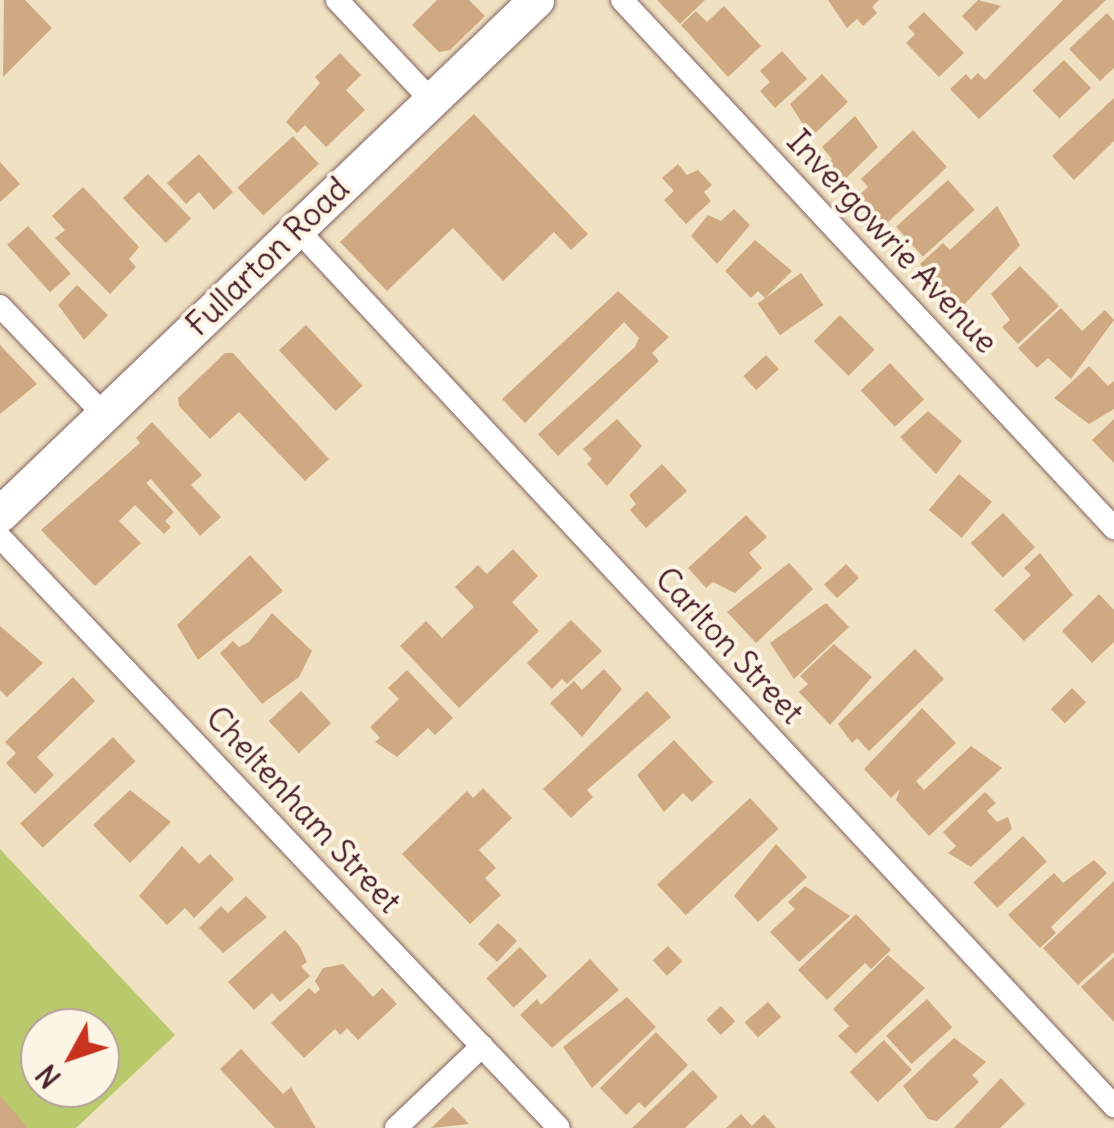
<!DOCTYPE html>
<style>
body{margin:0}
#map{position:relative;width:1114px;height:1128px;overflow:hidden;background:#f0e1c2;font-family:Delius,sans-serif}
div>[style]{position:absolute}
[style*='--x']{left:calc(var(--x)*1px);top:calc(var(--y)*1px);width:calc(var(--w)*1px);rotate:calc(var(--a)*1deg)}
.green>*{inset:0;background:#b9ca6d}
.building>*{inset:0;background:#cfa981;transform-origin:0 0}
.roads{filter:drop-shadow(0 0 2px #846360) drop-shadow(0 0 2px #846360)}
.minor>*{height:22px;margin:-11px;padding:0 11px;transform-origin:11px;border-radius:11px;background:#fff}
.primary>*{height:35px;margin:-17.5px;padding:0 17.5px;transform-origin:17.5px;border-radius:17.5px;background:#fff}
span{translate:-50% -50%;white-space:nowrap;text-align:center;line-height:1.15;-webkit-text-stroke:8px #fcf5e5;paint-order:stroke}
.street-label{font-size:32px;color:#4a1f2b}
.north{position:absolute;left:20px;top:1008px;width:100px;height:100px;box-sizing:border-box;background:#fcf5e5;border:2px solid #b59f9b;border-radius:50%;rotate:230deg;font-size:28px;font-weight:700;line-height:40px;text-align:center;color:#4a1f2b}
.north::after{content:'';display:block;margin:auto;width:35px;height:45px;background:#c8321e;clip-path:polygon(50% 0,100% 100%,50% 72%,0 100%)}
</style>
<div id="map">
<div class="green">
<i style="clip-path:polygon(evenodd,0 849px,175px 1035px,76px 1128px,0 1128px,0 849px,40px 1028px,100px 1028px,100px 1088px,40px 1088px,40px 1028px)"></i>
</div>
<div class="building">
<i style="clip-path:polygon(4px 0,25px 0,52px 28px,3px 77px)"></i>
<i style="clip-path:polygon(437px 0,469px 0,485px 16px,450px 50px,439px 52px,412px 25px)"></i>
<i style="clip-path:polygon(657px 0,705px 0,680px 24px)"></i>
<i style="clip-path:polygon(828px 0,879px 0,872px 7px,877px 13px,863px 26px,857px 19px,847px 28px)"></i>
<i style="clip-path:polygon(978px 0,1001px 6px,976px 31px,962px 16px)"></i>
<i style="clip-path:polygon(1063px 0,1106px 0,979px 119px,950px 89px,966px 74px,971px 80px,978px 73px,985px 80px)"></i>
<i style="clip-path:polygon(724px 6px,761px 46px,728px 77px,681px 25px,696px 11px,707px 22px)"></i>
<i style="clip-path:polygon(924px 12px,964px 53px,939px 77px,906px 43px,915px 34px,908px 27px)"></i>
<i style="clip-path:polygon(1107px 13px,1114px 21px,1114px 68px,1100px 81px,1069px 49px)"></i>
<i style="clip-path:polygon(782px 51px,807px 79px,775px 108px,760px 91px,770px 82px,760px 71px)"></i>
<i style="clip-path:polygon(340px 53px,361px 75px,346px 90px,365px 110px,326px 147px,305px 125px,297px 133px,286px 122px,320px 83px,315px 77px)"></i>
<i style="left:1064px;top:60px;width:39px;height:44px;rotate:46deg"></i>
<i style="clip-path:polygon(822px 74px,848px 102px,811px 137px,790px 104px)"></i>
<i style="clip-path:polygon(1114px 98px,1114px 141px,1074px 180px,1052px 156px)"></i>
<i style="clip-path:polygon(474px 114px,588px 234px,571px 250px,554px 232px,503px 281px,453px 228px,387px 291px,340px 242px)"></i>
<i style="clip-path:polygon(855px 116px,878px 147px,842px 182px,826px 165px,832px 159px,822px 147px)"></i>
<i style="clip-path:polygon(913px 130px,947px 167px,885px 225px,857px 197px,868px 187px,861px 179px)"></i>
<i style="left:293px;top:136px;width:38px;height:76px;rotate:47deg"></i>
<i style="clip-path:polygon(199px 154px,233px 192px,214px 210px,199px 192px,186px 204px,167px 183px)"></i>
<i style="clip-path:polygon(0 162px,20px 184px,0 202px)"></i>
<i style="clip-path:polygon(678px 164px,687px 175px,698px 170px,712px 185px,704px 192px,711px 201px,686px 224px,664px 200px,674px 191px,662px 178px)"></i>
<i style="left:148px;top:174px;width:62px;height:35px;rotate:46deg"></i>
<i style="left:948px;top:180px;width:40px;height:70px;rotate:48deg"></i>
<i style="clip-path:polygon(83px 187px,139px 247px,129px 259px,136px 267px,110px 294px,55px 238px,65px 230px,52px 216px)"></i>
<i style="clip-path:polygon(997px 206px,1020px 245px,961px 308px,920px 264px,943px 243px,950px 250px)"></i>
<i style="clip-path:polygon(734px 209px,750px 225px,717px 264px,691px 236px,708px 215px,721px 221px)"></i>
<i style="left:28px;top:226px;width:64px;height:28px;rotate:48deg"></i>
<i style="clip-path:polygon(755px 240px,792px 271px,765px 298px,758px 291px,751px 298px,725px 271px)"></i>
<i style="clip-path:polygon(1020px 266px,1059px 306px,1018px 344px,1002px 327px,1010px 320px,991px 294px)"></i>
<i style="left:801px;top:273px;width:39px;height:53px;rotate:55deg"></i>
<i style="clip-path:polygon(77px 285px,108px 315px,84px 340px,58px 305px)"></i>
<i style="clip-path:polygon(618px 291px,669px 337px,652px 353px,659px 361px,558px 456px,538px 434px,635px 347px,639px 338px,624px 322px,525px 423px,502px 399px)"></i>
<i style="clip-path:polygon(1061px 308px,1082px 331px,1105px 310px,1114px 320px,1071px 379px,1048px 358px,1037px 368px,1018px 348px)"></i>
<i style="left:840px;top:315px;width:49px;height:37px;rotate:45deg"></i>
<i style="left:306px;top:325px;width:83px;height:37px;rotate:47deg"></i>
<i style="clip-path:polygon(0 345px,37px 384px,0 414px)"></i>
<i style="clip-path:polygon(225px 353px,233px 353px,329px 459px,305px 481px,239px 412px,210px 439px,179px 406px,178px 398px)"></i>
<i style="left:766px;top:355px;width:19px;height:31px;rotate:47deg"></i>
<i style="left:890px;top:363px;width:50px;height:40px;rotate:47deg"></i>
<i style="clip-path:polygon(1089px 366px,1108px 386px,1114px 381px,1114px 409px,1089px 424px,1054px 398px)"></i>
<i style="clip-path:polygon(928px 411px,962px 441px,936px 474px,900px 437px)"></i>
<i style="clip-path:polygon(617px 419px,642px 446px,607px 486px,587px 464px,592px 459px,583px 449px)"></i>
<i style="clip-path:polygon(1114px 419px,1114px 463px,1092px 440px)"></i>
<i style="clip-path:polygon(152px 422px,202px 475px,191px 485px,221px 517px,200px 536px,151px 479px,146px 483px,174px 512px,165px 521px,171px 527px,164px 534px,135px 505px,119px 521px,141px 543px,95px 586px,41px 530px,140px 443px,136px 438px)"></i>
<i style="clip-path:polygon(662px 464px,687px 491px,646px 528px,630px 510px,636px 504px,629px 495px)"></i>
<i style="left:959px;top:474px;width:43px;height:47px;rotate:40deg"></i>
<i style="left:1003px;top:513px;width:47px;height:44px;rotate:47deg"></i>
<i style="clip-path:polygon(746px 515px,767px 537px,749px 553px,762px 568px,735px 593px,713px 582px,706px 588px,688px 568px)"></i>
<i style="clip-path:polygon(513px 549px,538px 576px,512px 602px,539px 631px,459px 708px,400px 646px,426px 621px,442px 638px,474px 607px,455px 587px,478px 565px,487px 574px)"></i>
<i style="clip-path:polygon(1040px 553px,1073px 595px,1024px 641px,994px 610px,1031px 575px,1024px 568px)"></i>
<i style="clip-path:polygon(250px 555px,283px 591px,198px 660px,177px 625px)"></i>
<i style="clip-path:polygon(789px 563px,813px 589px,756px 643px,727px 612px)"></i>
<i style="left:846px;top:564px;width:19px;height:30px;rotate:47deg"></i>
<i style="clip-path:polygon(1099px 594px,1114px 610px,1114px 642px,1092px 663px,1062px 631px)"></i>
<i style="clip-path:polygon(826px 603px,849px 627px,794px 679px,770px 643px)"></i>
<i style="clip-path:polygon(272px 613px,312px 651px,299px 677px,262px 704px,220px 653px,233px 641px,239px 647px,249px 642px)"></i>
<i style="clip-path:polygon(571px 620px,602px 651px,567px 684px,562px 679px,552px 689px,527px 663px)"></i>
<i style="clip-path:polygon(0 626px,43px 663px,7px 697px,0 690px)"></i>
<i style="clip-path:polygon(834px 644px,872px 677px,830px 725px,799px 692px,808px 684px,800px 676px)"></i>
<i style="clip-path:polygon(915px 649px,944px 679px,869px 751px,857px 738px,852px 743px,838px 724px)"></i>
<i style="clip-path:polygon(604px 669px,622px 689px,582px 737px,550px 703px,574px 681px,582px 690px)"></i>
<i style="clip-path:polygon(407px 670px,453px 718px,435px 735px,428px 728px,397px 757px,375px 742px,380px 738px,370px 727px,399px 699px,388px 688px)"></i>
<i style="clip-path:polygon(73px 677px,95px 701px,37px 757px,54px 775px,35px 794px,6px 763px,16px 753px,5px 742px)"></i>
<i style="left:1072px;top:688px;width:20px;height:30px;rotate:45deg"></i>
<i style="left:301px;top:691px;width:44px;height:44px;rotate:47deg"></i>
<i style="clip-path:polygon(647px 691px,671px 717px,587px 790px,593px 797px,571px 818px,543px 789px)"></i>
<i style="clip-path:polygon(922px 708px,956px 743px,916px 781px,924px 790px,971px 746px,1002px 768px,929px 836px,896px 800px,900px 789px,891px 798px,864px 769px)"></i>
<i style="left:113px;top:737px;width:33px;height:127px;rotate:47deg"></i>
<i style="clip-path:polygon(674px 740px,713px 782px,692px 802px,683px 793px,664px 812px,637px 775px)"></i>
<i style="clip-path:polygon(483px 788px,512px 818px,479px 850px,496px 868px,485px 878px,501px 895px,470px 924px,402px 854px,467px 791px,473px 798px)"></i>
<i style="clip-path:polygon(130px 790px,171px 822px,130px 863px,93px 825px)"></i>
<i style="clip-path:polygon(985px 792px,996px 803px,987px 811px,997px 822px,1008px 817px,1012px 829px,971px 867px,948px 853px,956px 846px,943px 832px)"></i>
<i style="left:750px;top:798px;width:42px;height:127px;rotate:47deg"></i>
<i style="left:1023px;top:836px;width:35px;height:68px;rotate:47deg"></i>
<i style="clip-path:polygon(776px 844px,807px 877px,758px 922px,734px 896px)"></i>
<i style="clip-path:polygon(182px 846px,199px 864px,210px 854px,234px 879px,194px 918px,185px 908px,167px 925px,139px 896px)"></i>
<i style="clip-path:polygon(1094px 860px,1107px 873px,1051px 927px,1056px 933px,1040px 948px,1008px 915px,1054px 873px,1063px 883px)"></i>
<i style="clip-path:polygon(1114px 881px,1114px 952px,1078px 985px,1043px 948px)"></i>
<i style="clip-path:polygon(805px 886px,850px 916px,799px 962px,770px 932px,795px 909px,788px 902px)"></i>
<i style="clip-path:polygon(246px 896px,267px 917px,223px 953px,199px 928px,221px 906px,228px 913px)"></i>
<i style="clip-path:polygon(856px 914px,891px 950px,871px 969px,865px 963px,827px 1000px,798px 970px)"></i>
<i style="left:498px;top:923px;width:26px;height:29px;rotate:43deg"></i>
<i style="clip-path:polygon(285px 930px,300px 947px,307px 962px,301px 966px,310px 976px,280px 1002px,272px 993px,254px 1010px,228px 982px)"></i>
<i style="left:668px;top:946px;width:21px;height:21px;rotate:47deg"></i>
<i style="left:520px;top:947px;width:40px;height:46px;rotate:47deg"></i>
<i style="clip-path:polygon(888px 955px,925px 988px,856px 1054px,838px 1036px,849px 1026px,833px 1009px)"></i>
<i style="clip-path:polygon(1114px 957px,1114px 1022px,1081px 987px)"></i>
<i style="clip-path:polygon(590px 959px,619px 990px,552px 1048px,520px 1015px,537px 999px,541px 1005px)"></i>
<i style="clip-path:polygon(343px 964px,373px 997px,382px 988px,397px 1004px,358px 1040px,347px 1028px,340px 1035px,335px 1029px,304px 1058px,271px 1023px,309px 988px,315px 994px,320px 989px,315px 981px,323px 968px)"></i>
<i style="clip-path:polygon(627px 997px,656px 1027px,592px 1088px,563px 1047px)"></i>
<i style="left:927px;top:999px;width:38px;height:55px;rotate:48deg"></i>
<i style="left:768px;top:1002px;width:20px;height:31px;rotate:49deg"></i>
<i style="left:721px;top:1006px;width:21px;height:20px;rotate:47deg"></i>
<i style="clip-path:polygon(656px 1032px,688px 1065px,645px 1108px,639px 1102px,626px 1115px,600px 1088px)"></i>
<i style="clip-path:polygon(954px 1038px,986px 1062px,972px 1075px,979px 1082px,937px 1121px,928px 1119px,903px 1086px)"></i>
<i style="left:884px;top:1040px;width:41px;height:47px;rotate:47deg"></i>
<i style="clip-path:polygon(241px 1049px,283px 1094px,291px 1087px,316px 1128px,275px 1128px,220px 1069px)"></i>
<i style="clip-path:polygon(693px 1070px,718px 1097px,685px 1128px,632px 1128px)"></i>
<i style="clip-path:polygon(1001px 1078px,1025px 1104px,1000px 1128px,954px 1128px)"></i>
<i style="clip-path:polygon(0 1096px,17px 1115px,28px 1128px,0 1128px)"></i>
<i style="clip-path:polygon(453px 1107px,469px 1124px,431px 1128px)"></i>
<i style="clip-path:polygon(741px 1114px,752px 1126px,764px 1114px,776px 1128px,726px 1128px)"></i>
</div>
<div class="roads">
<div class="minor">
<i style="--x:337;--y:0;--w:137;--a:46.8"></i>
<i style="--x:622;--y:0;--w:722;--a:47.02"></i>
<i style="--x:297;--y:229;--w:1199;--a:47.03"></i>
<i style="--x:0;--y:306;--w:151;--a:46.3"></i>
<i style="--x:0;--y:537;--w:813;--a:46.59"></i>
<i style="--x:396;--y:1128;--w:119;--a:-43.6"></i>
</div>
<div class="primary">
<i style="--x:0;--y:514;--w:743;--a:-43.8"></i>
</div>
</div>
<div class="street-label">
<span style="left:892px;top:242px;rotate:47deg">Invergowrie Avenue</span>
<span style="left:268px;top:257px;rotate:-44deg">Fullarton Road</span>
<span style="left:729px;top:646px;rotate:47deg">Carlton Street</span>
<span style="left:303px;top:810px;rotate:47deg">Cheltenham Street</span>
</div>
<div class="north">N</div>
</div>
